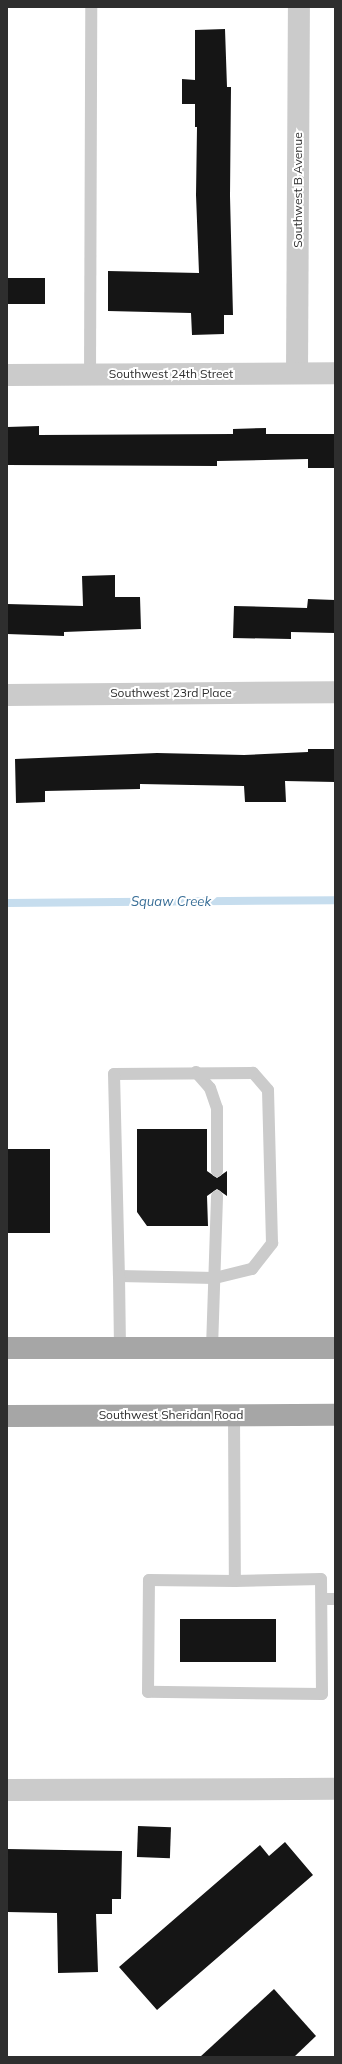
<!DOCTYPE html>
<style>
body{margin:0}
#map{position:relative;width:342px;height:2064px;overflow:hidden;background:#fff;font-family:Mulish,sans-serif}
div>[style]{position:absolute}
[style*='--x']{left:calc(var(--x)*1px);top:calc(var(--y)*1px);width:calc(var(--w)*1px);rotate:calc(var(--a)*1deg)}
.stream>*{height:8px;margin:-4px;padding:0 4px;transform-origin:4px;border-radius:4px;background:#c6ddee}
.building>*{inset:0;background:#151515;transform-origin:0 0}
.service>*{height:12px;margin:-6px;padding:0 6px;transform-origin:6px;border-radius:6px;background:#cbcbcb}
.minor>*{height:22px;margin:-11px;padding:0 11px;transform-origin:11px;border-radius:11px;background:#cbcbcb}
.primary>*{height:22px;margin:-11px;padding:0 11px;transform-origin:11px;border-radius:11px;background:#a6a6a6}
span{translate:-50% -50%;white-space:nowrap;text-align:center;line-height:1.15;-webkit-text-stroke:4px #fff;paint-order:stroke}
.street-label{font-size:12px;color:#2e2e2e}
.water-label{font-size:13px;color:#376d96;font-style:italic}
.frame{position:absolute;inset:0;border:8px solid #2e2e2e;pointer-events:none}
</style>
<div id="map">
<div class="stream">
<i style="--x:7;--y:903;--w:328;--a:-0.5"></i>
</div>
<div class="building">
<i style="clip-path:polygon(225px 29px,227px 87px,231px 87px,230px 196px,233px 315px,224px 315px,224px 334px,192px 335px,191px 313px,108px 311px,108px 271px,199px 273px,196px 195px,197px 127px,195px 127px,195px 104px,182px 104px,182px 79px,195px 80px,195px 30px)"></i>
<i style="left:7px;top:278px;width:38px;height:26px"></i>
<i style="clip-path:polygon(39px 426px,39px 435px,233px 434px,233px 429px,266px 428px,266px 434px,335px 434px,335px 468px,308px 468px,308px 459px,217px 461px,217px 466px,7px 465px,7px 427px)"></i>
<i style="clip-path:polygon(115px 575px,115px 597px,140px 597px,141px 629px,64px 632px,64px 636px,7px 634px,7px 604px,83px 606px,82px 576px)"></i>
<i style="clip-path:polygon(308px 599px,335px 600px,335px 633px,291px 632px,291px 639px,233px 638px,234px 606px,307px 608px)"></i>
<i style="clip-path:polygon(308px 749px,335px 749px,335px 782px,285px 781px,286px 802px,245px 802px,244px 786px,140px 784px,140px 789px,45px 791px,45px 802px,16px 803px,15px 759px,157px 753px,244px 755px,308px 752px)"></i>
<i style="clip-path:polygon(137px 1129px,207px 1129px,207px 1171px,217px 1178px,227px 1171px,227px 1196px,217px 1189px,207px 1196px,208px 1226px,147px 1226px,137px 1212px)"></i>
<i style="left:7px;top:1149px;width:43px;height:84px"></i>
<i style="left:276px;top:1619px;width:43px;height:96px;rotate:90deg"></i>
<i style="left:138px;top:1826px;width:33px;height:31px;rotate:2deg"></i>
<i style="clip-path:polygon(285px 1842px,313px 1875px,157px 2010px,119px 1967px,260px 1845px,269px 1856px)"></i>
<i style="clip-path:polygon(7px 1849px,122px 1851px,121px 1899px,112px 1899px,112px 1914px,96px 1914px,98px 1972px,58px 1973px,57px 1913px,7px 1912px)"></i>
<i style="clip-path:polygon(274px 1989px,316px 2036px,294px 2057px,200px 2057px)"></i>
</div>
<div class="service">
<i style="--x:90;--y:374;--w:367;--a:-89.8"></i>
<i style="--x:196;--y:1072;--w:21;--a:49"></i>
<i style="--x:210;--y:1088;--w:21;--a:71"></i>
<i style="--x:217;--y:1108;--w:63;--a:90"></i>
<i style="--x:119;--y:1276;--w:96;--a:1.2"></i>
<i style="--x:215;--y:1278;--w:38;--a:-14"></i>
<i style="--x:252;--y:1269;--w:33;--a:-52"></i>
<i style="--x:272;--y:1243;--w:153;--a:-91.5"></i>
<i style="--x:268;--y:1090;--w:23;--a:-131"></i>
<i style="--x:253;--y:1073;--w:139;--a:179.6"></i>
<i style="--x:114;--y:1074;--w:202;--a:88.6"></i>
<i style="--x:119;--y:1276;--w:72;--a:89.2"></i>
<i style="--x:212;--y:1348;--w:152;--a:-88.1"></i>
<i style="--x:234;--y:1415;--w:166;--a:89.7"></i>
<i style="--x:235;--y:1581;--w:86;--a:-1.3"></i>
<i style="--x:321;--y:1579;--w:115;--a:89.5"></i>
<i style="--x:322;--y:1694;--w:174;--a:-179.3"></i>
<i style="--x:148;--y:1692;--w:112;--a:-89.5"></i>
<i style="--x:149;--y:1580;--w:86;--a:0.7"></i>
<i style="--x:322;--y:1599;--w:13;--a:0"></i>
</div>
<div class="minor">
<i style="--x:297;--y:373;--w:366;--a:-89.7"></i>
<i style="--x:7;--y:375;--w:328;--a:-0.3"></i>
<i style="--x:7;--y:695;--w:328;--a:-0.5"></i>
<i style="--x:7;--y:1790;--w:328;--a:-0.2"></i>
</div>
<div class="primary">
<i style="--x:7;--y:1348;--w:328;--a:0"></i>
<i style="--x:7;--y:1416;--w:328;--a:-0.2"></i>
</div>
<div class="street-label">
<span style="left:298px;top:190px;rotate:-90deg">Southwest B Avenue</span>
<span style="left:171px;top:374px">Southwest 24th Street</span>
<span style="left:171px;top:693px">Southwest 23rd Place</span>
<span style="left:171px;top:1415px">Southwest Sheridan Road</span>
</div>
<div class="water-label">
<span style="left:171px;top:901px">Squaw Creek</span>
</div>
<div class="frame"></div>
</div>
